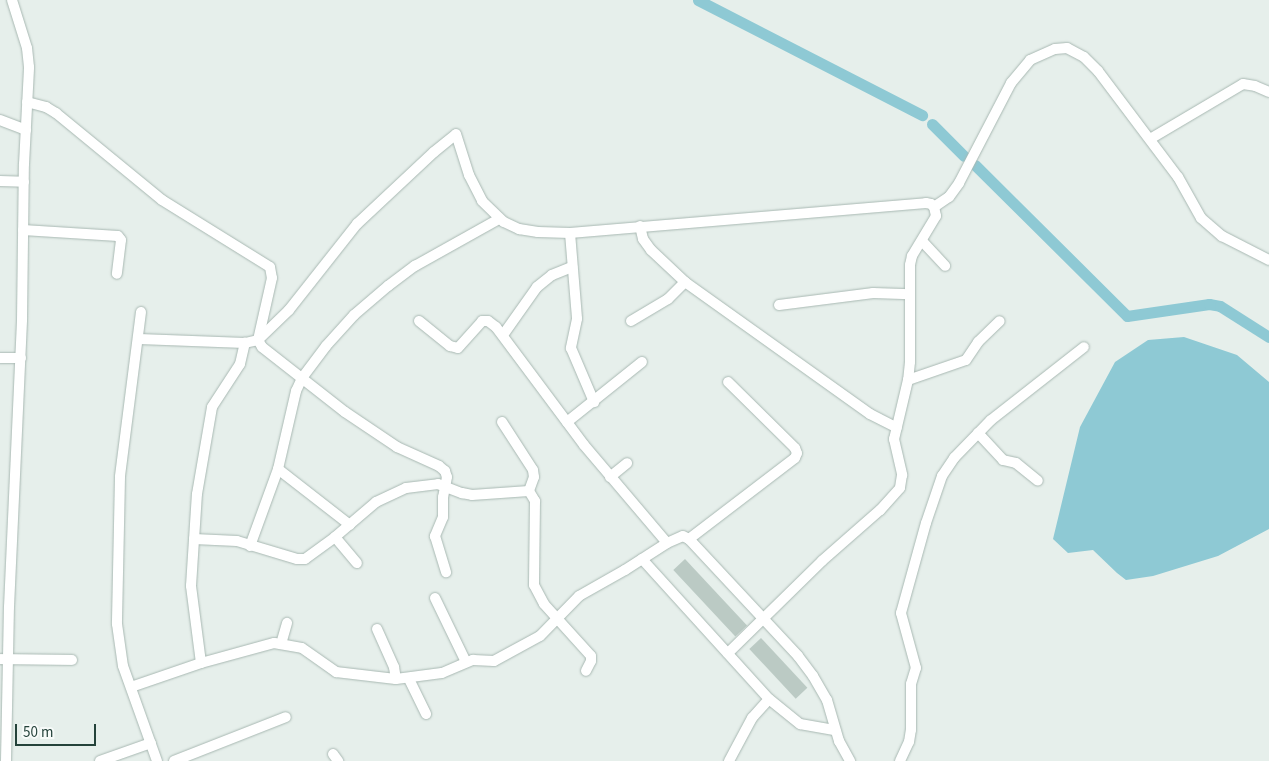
<!DOCTYPE html>
<style>
body{margin:0}
#map{position:relative;width:1269px;height:761px;overflow:hidden;background:#e6efeb;font-family:"Source Sans 3",sans-serif}
div>[style]{position:absolute}
[style*='--x']{left:calc(var(--x)*1px);top:calc(var(--y)*1px);width:calc(var(--w)*1px);rotate:calc(var(--a)*1deg)}
.water>*{inset:0;background:#8ec9d4}
.canal>*{height:11px;margin:-5.5px;padding:0 5.5px;transform-origin:5.5px;border-radius:5.5px;background:#8ec9d4}
.building>*{inset:0;background:#bbcac4;transform-origin:0 0}
.roads{filter:drop-shadow(0 0 1px #a8b8b2) drop-shadow(0 0 1px #a8b8b2)}
.minor>*{height:10px;margin:-5px;padding:0 5px;transform-origin:5px;border-radius:5px;background:#fff}
span{translate:-50% -50%;white-space:nowrap;text-align:center;line-height:1.15;-webkit-text-stroke:4.5px #f7fbf9;paint-order:stroke}
.scale{position:absolute;left:15px;top:724px;width:81px;height:22px;box-sizing:border-box;border:2px solid #24423a;border-top:0;padding-left:6px;font-size:15px;line-height:18px;white-space:nowrap;color:#24423a;-webkit-text-stroke:4px #f7fbf9;paint-order:stroke}
</style>
<div id="map">
<div class="water">
<i style="clip-path:polygon(1184px 337px,1237px 355px,1269px 382px,1269px 529px,1218px 556px,1153px 576px,1126px 580px,1117px 573px,1093px 550px,1068px 553px,1053px 539px,1080px 427px,1115px 362px,1148px 340px)"></i>
</div>
<div class="canal">
<i style="--x:698;--y:0;--w:252;--a:27.2"></i>
<i style="--x:932;--y:124;--w:45;--a:45"></i>
<i style="--x:975;--y:165;--w:214;--a:44.8"></i>
<i style="--x:1127;--y:316;--w:83;--a:-8.3"></i>
<i style="--x:1209;--y:304;--w:11;--a:10"></i>
<i style="--x:1220;--y:306;--w:58;--a:32.3"></i>
</div>
<div class="building">
<i style="left:685px;top:559px;width:91px;height:16px;rotate:47deg"></i>
<i style="left:761px;top:638px;width:68px;height:16px;rotate:47deg"></i>
</div>
<div class="roads">
<div class="minor">
<i style="--x:27;--y:102;--w:20;--a:15"></i>
<i style="--x:46;--y:107;--w:12;--a:31"></i>
<i style="--x:56;--y:113;--w:137;--a:39.4"></i>
<i style="--x:162;--y:200;--w:127;--a:31.8"></i>
<i style="--x:270;--y:267;--w:11;--a:80"></i>
<i style="--x:272;--y:278;--w:64;--a:102.7"></i>
<i style="--x:258;--y:340;--w:8;--a:60"></i>
<i style="--x:262;--y:347;--w:105;--a:38.1"></i>
<i style="--x:345;--y:412;--w:63;--a:33.9"></i>
<i style="--x:397;--y:447;--w:46;--a:24.3"></i>
<i style="--x:439;--y:466;--w:8;--a:40"></i>
<i style="--x:445;--y:471;--w:6;--a:72"></i>
<i style="--x:447;--y:477;--w:20;--a:101"></i>
<i style="--x:443;--y:497;--w:20;--a:90"></i>
<i style="--x:443;--y:517;--w:21;--a:113"></i>
<i style="--x:435;--y:536;--w:38;--a:73"></i>
<i style="--x:0;--y:120;--w:28;--a:21"></i>
<i style="--x:1150;--y:139;--w:108;--a:-30.6"></i>
<i style="--x:1243;--y:84;--w:12;--a:9"></i>
<i style="--x:1255;--y:86;--w:15;--a:23"></i>
<i style="--x:0;--y:181;--w:24;--a:2"></i>
<i style="--x:934;--y:207;--w:18;--a:-34"></i>
<i style="--x:949;--y:197;--w:17;--a:-54"></i>
<i style="--x:959;--y:183;--w:113;--a:-62.5"></i>
<i style="--x:1011;--y:83;--w:30;--a:-50"></i>
<i style="--x:1030;--y:60;--w:27;--a:-24"></i>
<i style="--x:1055;--y:49;--w:12;--a:-5"></i>
<i style="--x:1067;--y:48;--w:19;--a:28"></i>
<i style="--x:1084;--y:57;--w:20;--a:45"></i>
<i style="--x:1098;--y:71;--w:133;--a:53"></i>
<i style="--x:1178;--y:177;--w:47;--a:60.7"></i>
<i style="--x:1201;--y:218;--w:28;--a:41"></i>
<i style="--x:1222;--y:236;--w:53;--a:27.1"></i>
<i style="--x:640;--y:226;--w:13;--a:77"></i>
<i style="--x:643;--y:239;--w:14;--a:54"></i>
<i style="--x:651;--y:250;--w:47;--a:43.3"></i>
<i style="--x:685;--y:282;--w:227;--a:35.5"></i>
<i style="--x:870;--y:414;--w:30;--a:27"></i>
<i style="--x:23;--y:230;--w:95;--a:3.6"></i>
<i style="--x:118;--y:236;--w:5;--a:53"></i>
<i style="--x:121;--y:240;--w:34;--a:97"></i>
<i style="--x:570;--y:233;--w:86;--a:85.3"></i>
<i style="--x:577;--y:319;--w:30;--a:102"></i>
<i style="--x:571;--y:348;--w:59;--a:66.9"></i>
<i style="--x:922;--y:241;--w:34;--a:47"></i>
<i style="--x:779;--y:305;--w:95;--a:-7.3"></i>
<i style="--x:873;--y:293;--w:37;--a:2"></i>
<i style="--x:141;--y:312;--w:166;--a:97.3"></i>
<i style="--x:120;--y:477;--w:147;--a:91.2"></i>
<i style="--x:117;--y:624;--w:42;--a:81.9"></i>
<i style="--x:123;--y:666;--w:101;--a:70.3"></i>
<i style="--x:419;--y:321;--w:40;--a:39"></i>
<i style="--x:450;--y:346;--w:8;--a:14"></i>
<i style="--x:458;--y:348;--w:36;--a:-48"></i>
<i style="--x:482;--y:321;--w:6;--a:0"></i>
<i style="--x:488;--y:321;--w:10;--a:37"></i>
<i style="--x:496;--y:327;--w:147;--a:53.3"></i>
<i style="--x:584;--y:445;--w:128;--a:49.7"></i>
<i style="--x:631;--y:321;--w:43;--a:-30.7"></i>
<i style="--x:668;--y:299;--w:24;--a:-45"></i>
<i style="--x:503;--y:335;--w:59;--a:-54.7"></i>
<i style="--x:537;--y:287;--w:19;--a:-39"></i>
<i style="--x:552;--y:275;--w:22;--a:-22"></i>
<i style="--x:139;--y:339;--w:106;--a:2.2"></i>
<i style="--x:245;--y:343;--w:13;--a:-13"></i>
<i style="--x:258;--y:340;--w:43;--a:-44.1"></i>
<i style="--x:289;--y:310;--w:110;--a:-51.7"></i>
<i style="--x:357;--y:224;--w:105;--a:-43.1"></i>
<i style="--x:434;--y:152;--w:28;--a:-39"></i>
<i style="--x:456;--y:134;--w:43;--a:72.4"></i>
<i style="--x:469;--y:175;--w:29;--a:63"></i>
<i style="--x:482;--y:201;--w:30;--a:44"></i>
<i style="--x:504;--y:222;--w:17;--a:25"></i>
<i style="--x:519;--y:229;--w:19;--a:9"></i>
<i style="--x:538;--y:232;--w:32;--a:2"></i>
<i style="--x:570;--y:233;--w:357;--a:-4.8"></i>
<i style="--x:926;--y:203;--w:5;--a:11"></i>
<i style="--x:931;--y:204;--w:4;--a:45"></i>
<i style="--x:934;--y:207;--w:9;--a:77"></i>
<i style="--x:936;--y:216;--w:47;--a:121"></i>
<i style="--x:912;--y:256;--w:9;--a:103"></i>
<i style="--x:910;--y:265;--w:97;--a:90"></i>
<i style="--x:910;--y:362;--w:18;--a:96"></i>
<i style="--x:908;--y:380;--w:61;--a:103.3"></i>
<i style="--x:894;--y:439;--w:37;--a:77"></i>
<i style="--x:902;--y:475;--w:13;--a:99"></i>
<i style="--x:900;--y:488;--w:30;--a:132"></i>
<i style="--x:880;--y:510;--w:77;--a:138.7"></i>
<i style="--x:822;--y:561;--w:132;--a:135.6"></i>
<i style="--x:0;--y:358;--w:21;--a:0"></i>
<i style="--x:908;--y:380;--w:61;--a:-19"></i>
<i style="--x:966;--y:360;--w:22;--a:-56"></i>
<i style="--x:978;--y:342;--w:30;--a:-44"></i>
<i style="--x:502;--y:422;--w:57;--a:57.1"></i>
<i style="--x:533;--y:470;--w:7;--a:82"></i>
<i style="--x:534;--y:477;--w:15;--a:110"></i>
<i style="--x:567;--y:422;--w:96;--a:-38.7"></i>
<i style="--x:978;--y:433;--w:37;--a:47"></i>
<i style="--x:1003;--y:460;--w:13;--a:13"></i>
<i style="--x:1016;--y:463;--w:28;--a:39"></i>
<i style="--x:278;--y:469;--w:91;--a:37.9"></i>
<i style="--x:610;--y:477;--w:22;--a:-39"></i>
<i style="--x:335;--y:537;--w:34;--a:50"></i>
<i style="--x:194;--y:539;--w:43;--a:2.7"></i>
<i style="--x:237;--y:541;--w:63;--a:16.7"></i>
<i style="--x:297;--y:559;--w:8;--a:0"></i>
<i style="--x:305;--y:559;--w:37;--a:-36"></i>
<i style="--x:335;--y:537;--w:54;--a:-40.5"></i>
<i style="--x:376;--y:502;--w:33;--a:-25"></i>
<i style="--x:406;--y:488;--w:32;--a:-7"></i>
<i style="--x:438;--y:484;--w:26;--a:21"></i>
<i style="--x:462;--y:493;--w:10;--a:11"></i>
<i style="--x:472;--y:495;--w:57;--a:-4"></i>
<i style="--x:529;--y:491;--w:12;--a:59"></i>
<i style="--x:535;--y:501;--w:84;--a:90.7"></i>
<i style="--x:534;--y:585;--w:21;--a:62"></i>
<i style="--x:544;--y:604;--w:70;--a:47.9"></i>
<i style="--x:591;--y:656;--w:5;--a:90"></i>
<i style="--x:591;--y:661;--w:11;--a:117"></i>
<i style="--x:689;--y:539;--w:133;--a:-37.4"></i>
<i style="--x:795;--y:458;--w:5;--a:-68"></i>
<i style="--x:797;--y:453;--w:5;--a:-112"></i>
<i style="--x:795;--y:448;--w:94;--a:-135.4"></i>
<i style="--x:250;--y:546;--w:82;--a:-70"></i>
<i style="--x:278;--y:469;--w:80;--a:-77"></i>
<i style="--x:296;--y:391;--w:14;--a:-65"></i>
<i style="--x:302;--y:378;--w:40;--a:-53"></i>
<i style="--x:326;--y:346;--w:42;--a:-47.9"></i>
<i style="--x:354;--y:315;--w:45;--a:-40.5"></i>
<i style="--x:388;--y:286;--w:34;--a:-37"></i>
<i style="--x:415;--y:266;--w:96;--a:-29.2"></i>
<i style="--x:642;--y:559;--w:189;--a:47.8"></i>
<i style="--x:769;--y:699;--w:40;--a:39"></i>
<i style="--x:800;--y:724;--w:36;--a:10"></i>
<i style="--x:435;--y:598;--w:71;--a:64.2"></i>
<i style="--x:377;--y:629;--w:42;--a:65.9"></i>
<i style="--x:394;--y:667;--w:12;--a:81"></i>
<i style="--x:281;--y:644;--w:22;--a:-74"></i>
<i style="--x:0;--y:659;--w:72;--a:0.8"></i>
<i style="--x:201;--y:663;--w:78;--a:-97.4"></i>
<i style="--x:191;--y:586;--w:92;--a:-86.3"></i>
<i style="--x:197;--y:494;--w:88;--a:-80.2"></i>
<i style="--x:212;--y:407;--w:51;--a:-56.9"></i>
<i style="--x:240;--y:364;--w:22;--a:-77"></i>
<i style="--x:409;--y:679;--w:39;--a:64"></i>
<i style="--x:131;--y:687;--w:74;--a:-18.9"></i>
<i style="--x:201;--y:663;--w:76;--a:-15.3"></i>
<i style="--x:274;--y:643;--w:28;--a:10"></i>
<i style="--x:302;--y:648;--w:42;--a:35.2"></i>
<i style="--x:336;--y:672;--w:60;--a:6.7"></i>
<i style="--x:396;--y:679;--w:46;--a:-7.4"></i>
<i style="--x:442;--y:673;--w:34;--a:-23"></i>
<i style="--x:473;--y:660;--w:21;--a:3"></i>
<i style="--x:494;--y:661;--w:52;--a:-28.5"></i>
<i style="--x:540;--y:636;--w:56;--a:-45.7"></i>
<i style="--x:579;--y:596;--w:53;--a:-29.5"></i>
<i style="--x:625;--y:570;--w:50;--a:-32.7"></i>
<i style="--x:667;--y:543;--w:17;--a:-24"></i>
<i style="--x:683;--y:536;--w:7;--a:27"></i>
<i style="--x:689;--y:539;--w:160;--a:47"></i>
<i style="--x:798;--y:656;--w:25;--a:53"></i>
<i style="--x:813;--y:676;--w:28;--a:60"></i>
<i style="--x:827;--y:700;--w:43;--a:73.7"></i>
<i style="--x:839;--y:741;--w:23;--a:61"></i>
<i style="--x:333;--y:754;--w:9;--a:54"></i>
<i style="--x:6;--y:761;--w:154;--a:-88.9"></i>
<i style="--x:9;--y:607;--w:287;--a:-87.4"></i>
<i style="--x:22;--y:320;--w:156;--a:-89.3"></i>
<i style="--x:24;--y:164;--w:97;--a:-87"></i>
<i style="--x:29;--y:67;--w:19;--a:-96"></i>
<i style="--x:27;--y:48;--w:50;--a:-107.4"></i>
<i style="--x:100;--y:761;--w:54;--a:-19.4"></i>
<i style="--x:174;--y:761;--w:120;--a:-21.4"></i>
<i style="--x:729;--y:761;--w:49;--a:-61.9"></i>
<i style="--x:752;--y:718;--w:25;--a:-48"></i>
<i style="--x:900;--y:761;--w:21;--a:-65"></i>
<i style="--x:909;--y:742;--w:12;--a:-81"></i>
<i style="--x:911;--y:730;--w:46;--a:-90"></i>
<i style="--x:911;--y:684;--w:17;--a:-73"></i>
<i style="--x:916;--y:668;--w:57;--a:-105.3"></i>
<i style="--x:901;--y:613;--w:93;--a:-74.5"></i>
<i style="--x:926;--y:523;--w:50;--a:-71.2"></i>
<i style="--x:942;--y:476;--w:22;--a:-56"></i>
<i style="--x:954;--y:458;--w:53;--a:-45.8"></i>
<i style="--x:991;--y:420;--w:118;--a:-38.1"></i>
</div>
</div>
<div class="scale">50 m</div>
</div>
